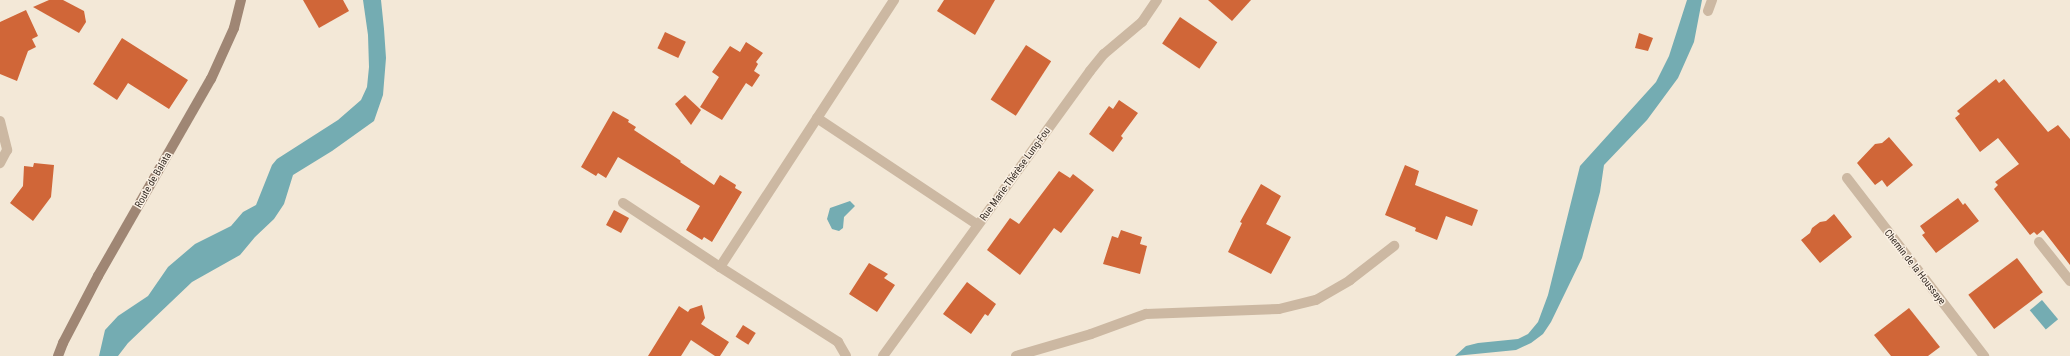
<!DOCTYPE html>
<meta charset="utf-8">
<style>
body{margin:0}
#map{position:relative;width:2070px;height:356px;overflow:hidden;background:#f3e8d7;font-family:"Roboto Condensed",sans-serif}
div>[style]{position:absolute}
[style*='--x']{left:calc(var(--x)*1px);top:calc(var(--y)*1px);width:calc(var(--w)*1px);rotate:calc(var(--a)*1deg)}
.water>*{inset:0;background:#74acb2;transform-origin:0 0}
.building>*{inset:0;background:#d06638;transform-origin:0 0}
.lane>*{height:10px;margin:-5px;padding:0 5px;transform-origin:5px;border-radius:5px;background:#ccb8a2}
.street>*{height:10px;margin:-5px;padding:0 5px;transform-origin:5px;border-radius:5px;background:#ccb8a2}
.secondary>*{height:10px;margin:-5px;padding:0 5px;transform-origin:5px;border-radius:5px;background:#9f8674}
span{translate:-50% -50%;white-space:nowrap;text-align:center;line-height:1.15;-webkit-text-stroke:3px #fbf1e4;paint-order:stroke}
.street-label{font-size:10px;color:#362c25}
</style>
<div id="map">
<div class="water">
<i style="clip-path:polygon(363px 0,381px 0,384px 29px,386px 58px,383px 95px,374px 121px,332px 151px,293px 175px,284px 204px,274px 219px,255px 237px,240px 255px,192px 282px,128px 343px,118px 356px,99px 356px,105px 330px,118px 316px,148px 296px,168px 267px,195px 244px,231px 226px,243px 212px,256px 205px,272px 165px,277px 159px,338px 120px,361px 100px,367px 87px,369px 67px,368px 35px)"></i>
<i style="clip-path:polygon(1687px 0,1702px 0,1694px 42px,1678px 78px,1647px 120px,1604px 165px,1600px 192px,1582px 258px,1551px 322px,1543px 334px,1531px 343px,1516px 350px,1455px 356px,1466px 346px,1478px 343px,1518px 339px,1528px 334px,1538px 322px,1548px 295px,1580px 166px,1656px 82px,1669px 56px)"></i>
<i style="clip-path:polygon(850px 201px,855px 206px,844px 217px,843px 228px,839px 231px,832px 229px,827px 219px,830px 208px)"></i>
<i style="left:2042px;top:300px;width:25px;height:16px;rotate:50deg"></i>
</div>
<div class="building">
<i style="clip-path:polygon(49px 0,63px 0,84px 11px,86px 22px,79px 33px,33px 7px)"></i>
<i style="clip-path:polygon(303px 0,343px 0,349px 11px,319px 28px)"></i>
<i style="clip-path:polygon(944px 0,995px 0,975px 35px,937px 11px)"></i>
<i style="clip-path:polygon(1208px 0,1251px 0,1232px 21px)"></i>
<i style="clip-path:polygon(26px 10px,38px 36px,32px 39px,36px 47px,28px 51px,17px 81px,0 74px,0 22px)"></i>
<i style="left:1180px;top:17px;width:45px;height:32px;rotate:34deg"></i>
<i style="left:665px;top:32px;width:23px;height:18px;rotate:25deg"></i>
<i style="clip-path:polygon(1639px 33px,1653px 38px,1648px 51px,1635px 48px)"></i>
<i style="clip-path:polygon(122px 38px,188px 80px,169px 109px,128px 83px,117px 100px,93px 84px)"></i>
<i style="clip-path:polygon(746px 42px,763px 53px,756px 62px,758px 64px,754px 71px,760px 75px,752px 87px,746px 83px,722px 120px,700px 107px,719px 77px,712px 72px,730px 46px,740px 52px)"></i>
<i style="left:1026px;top:45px;width:30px;height:65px;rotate:33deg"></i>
<i style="clip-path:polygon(1996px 79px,1999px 83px,2004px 79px,2048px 132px,2058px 125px,2070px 139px,2070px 265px,2043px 230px,2037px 235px,2034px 232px,2030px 235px,1994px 189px,1998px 185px,1995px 182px,2019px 164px,1998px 138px,1980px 152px,1955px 118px,1960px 114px,1957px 111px)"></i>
<i style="clip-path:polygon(685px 95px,701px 110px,691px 125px,675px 104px)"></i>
<i style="clip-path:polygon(1119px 100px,1138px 113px,1121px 136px,1123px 138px,1113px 152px,1089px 134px,1109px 106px,1113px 109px)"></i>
<i style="clip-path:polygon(613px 111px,629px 120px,628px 122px,636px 127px,634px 130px,681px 161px,680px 162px,714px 185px,720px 175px,736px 185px,735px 188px,742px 192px,712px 242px,704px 237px,702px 240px,686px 230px,700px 206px,618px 157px,606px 178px,598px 173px,596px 176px,581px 167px)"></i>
<i style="clip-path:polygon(1889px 137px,1913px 165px,1887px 187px,1882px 180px,1875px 185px,1857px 163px,1875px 144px,1882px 143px)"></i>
<i style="clip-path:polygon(34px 163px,54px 165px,51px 197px,33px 221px,10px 203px,23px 186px,24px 166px,33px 167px)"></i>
<i style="clip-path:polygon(1405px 165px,1419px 171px,1415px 185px,1478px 210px,1472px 226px,1446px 216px,1437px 240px,1415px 231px,1416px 228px,1385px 215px)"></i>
<i style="clip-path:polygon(1059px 171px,1070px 178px,1073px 174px,1094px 190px,1061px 233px,1054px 228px,1020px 275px,987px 250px,1010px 218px,1019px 224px)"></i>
<i style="clip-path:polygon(1261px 184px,1281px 196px,1266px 224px,1291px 237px,1271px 274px,1228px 252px,1242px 223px,1240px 222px)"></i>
<i style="clip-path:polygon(1958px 198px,1963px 205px,1965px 203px,1979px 221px,1936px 253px,1922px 235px,1925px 233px,1920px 226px)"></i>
<i style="left:614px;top:210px;width:17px;height:17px;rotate:28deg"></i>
<i style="clip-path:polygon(1834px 214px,1852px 237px,1820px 263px,1801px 240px,1810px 233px,1812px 228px,1820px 222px,1826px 221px)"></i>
<i style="clip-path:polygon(1121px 230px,1142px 237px,1140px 244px,1147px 246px,1140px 274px,1103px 264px,1112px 236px,1118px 238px)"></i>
<i style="left:2017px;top:258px;width:43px;height:61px;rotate:53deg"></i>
<i style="clip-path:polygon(869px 263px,888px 274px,884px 278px,895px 285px,877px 312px,849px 294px)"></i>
<i style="clip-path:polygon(967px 282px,996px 304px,988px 316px,985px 314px,971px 334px,943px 314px)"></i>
<i style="clip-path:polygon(702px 305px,705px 318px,701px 324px,729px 342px,720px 356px,715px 356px,691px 340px,681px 356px,648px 356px,679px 306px,688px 312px,690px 309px)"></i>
<i style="clip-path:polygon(1909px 308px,1940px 347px,1928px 356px,1891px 356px,1874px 335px)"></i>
<i style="left:743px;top:325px;width:15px;height:14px;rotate:32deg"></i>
</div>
<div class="lane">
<i style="--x:817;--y:118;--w:193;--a:33.6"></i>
<i style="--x:623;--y:203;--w:116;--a:33.4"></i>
<i style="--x:720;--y:267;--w:319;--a:-56.9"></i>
<i style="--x:2039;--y:242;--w:50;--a:51.5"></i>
<i style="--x:1016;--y:356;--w:78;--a:-16.3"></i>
<i style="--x:1091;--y:334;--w:59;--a:-20"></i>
<i style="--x:1146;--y:314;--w:133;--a:-2.2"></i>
<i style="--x:1279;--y:309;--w:38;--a:-14"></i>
<i style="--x:1316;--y:300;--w:39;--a:-30"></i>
<i style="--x:1350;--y:280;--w:56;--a:-37.7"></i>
</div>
<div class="street">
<i style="--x:1708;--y:11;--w:12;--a:-70"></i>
<i style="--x:0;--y:121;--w:30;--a:76"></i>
<i style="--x:7;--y:150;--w:15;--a:118"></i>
<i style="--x:1847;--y:178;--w:225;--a:52.4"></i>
<i style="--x:720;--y:267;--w:140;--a:32.4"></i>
<i style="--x:838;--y:342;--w:16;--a:60"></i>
<i style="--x:883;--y:356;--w:352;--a:-54"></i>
<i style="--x:1090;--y:71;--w:22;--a:-51"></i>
<i style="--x:1104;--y:54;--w:50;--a:-40.1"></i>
<i style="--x:1142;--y:22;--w:27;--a:-56"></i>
</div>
<div class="secondary">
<i style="--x:58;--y:356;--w:14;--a:-69"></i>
<i style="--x:63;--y:343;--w:76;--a:-62.4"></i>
<i style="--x:98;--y:276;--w:227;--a:-60.2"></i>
<i style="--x:211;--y:79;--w:56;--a:-65.7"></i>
<i style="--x:234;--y:28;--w:29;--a:-76"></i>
</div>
<div class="street-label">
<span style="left:1015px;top:174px;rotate:-54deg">Rue Marie-Thérèse Lung-Fou</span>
<span style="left:153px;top:180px;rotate:-60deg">Route de Balata</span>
<span style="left:1915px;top:267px;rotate:52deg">Chemin de la Houssaye</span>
</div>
</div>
